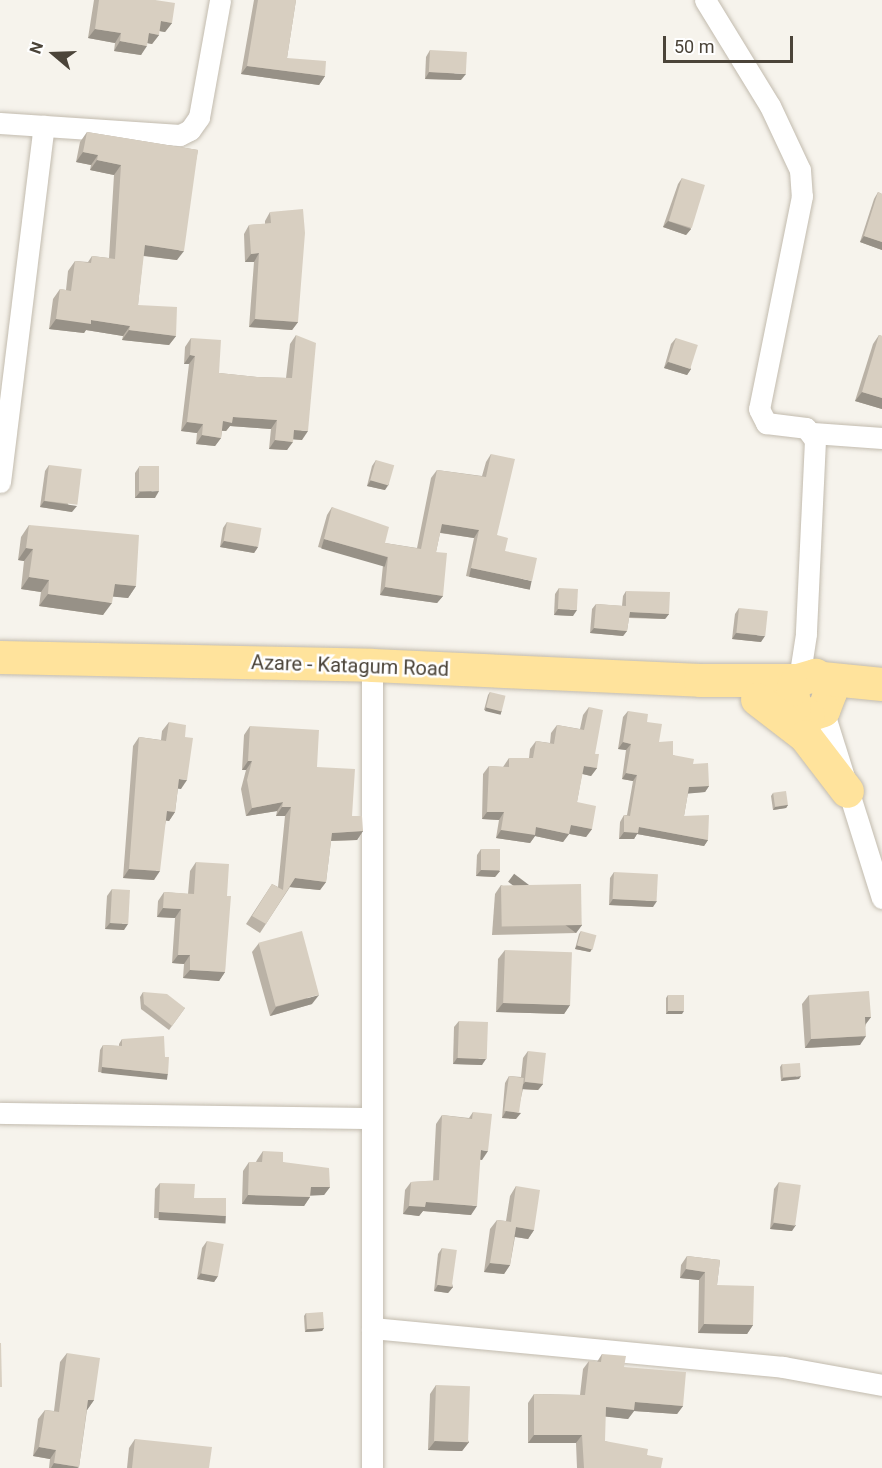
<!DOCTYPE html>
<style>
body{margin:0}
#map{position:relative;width:882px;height:1468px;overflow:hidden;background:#f6f3ec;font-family:Roboto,sans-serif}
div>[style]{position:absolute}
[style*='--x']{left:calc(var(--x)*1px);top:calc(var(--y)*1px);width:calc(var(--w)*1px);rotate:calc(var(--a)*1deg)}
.roads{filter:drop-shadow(0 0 2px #c2bbae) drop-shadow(0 0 2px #c2bbae)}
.minor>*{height:21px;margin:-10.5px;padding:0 10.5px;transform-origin:10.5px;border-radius:10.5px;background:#fff}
.primary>*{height:33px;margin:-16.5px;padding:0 16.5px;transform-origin:16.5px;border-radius:16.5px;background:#ffe39c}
.wall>*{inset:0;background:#bab2a6}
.shaded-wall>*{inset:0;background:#979187;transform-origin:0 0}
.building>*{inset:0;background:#d8cfc1;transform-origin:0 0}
span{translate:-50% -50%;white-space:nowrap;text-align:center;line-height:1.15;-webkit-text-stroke:5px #fff;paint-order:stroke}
.street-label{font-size:20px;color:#4b4439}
.north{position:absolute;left:24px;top:24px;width:60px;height:60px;-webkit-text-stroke:4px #fff;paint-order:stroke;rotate:289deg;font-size:16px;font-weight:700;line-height:24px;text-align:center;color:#4b4439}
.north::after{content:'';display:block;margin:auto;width:21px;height:27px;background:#4b4439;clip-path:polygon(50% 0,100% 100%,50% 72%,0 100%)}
.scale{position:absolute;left:663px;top:36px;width:130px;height:27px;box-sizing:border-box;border:3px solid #4b4439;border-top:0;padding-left:8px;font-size:18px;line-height:21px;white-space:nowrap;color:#4b4439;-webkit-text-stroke:4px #fff;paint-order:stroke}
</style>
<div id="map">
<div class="roads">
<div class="minor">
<i style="--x:705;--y:0;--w:124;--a:58.5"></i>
<i style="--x:770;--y:106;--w:71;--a:64.9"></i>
<i style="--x:800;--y:170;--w:26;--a:86"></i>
<i style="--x:802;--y:196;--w:217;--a:101.4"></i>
<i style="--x:759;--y:409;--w:16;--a:63"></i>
<i style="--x:766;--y:423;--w:40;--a:7.1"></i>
<i style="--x:806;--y:428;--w:15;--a:53"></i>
<i style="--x:815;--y:440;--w:194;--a:92.7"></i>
<i style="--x:806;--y:634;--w:46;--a:98.8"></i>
<i style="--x:0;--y:123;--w:180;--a:3.8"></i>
<i style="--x:180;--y:135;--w:11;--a:-27"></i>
<i style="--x:190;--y:130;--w:16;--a:-55"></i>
<i style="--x:199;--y:117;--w:119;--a:-79.8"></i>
<i style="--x:813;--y:433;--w:69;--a:4.1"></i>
<i style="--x:0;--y:482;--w:359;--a:-83"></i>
<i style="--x:823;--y:710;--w:197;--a:72.6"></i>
<i style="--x:0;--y:1113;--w:372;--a:0.8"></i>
<i style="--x:372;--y:1328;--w:413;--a:5.4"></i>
<i style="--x:783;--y:1367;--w:101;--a:10.3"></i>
<i style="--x:372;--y:1468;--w:803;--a:-90"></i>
</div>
<div class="primary">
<i style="--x:0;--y:657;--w:372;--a:1.2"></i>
<i style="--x:372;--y:665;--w:328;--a:2.6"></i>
<i style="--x:700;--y:680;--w:97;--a:0"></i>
<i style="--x:797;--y:680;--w:19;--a:-16"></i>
<i style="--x:815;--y:675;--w:16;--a:35"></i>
<i style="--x:828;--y:684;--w:8;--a:76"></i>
<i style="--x:830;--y:692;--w:19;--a:111"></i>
<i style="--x:823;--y:710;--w:16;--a:162"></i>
<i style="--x:808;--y:715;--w:16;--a:-150"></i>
<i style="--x:794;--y:707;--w:18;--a:-96"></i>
<i style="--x:792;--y:689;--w:10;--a:-61"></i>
<i style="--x:822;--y:678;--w:60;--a:5.7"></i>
<i style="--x:757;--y:699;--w:61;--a:37.6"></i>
<i style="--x:805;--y:736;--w:69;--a:52.6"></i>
</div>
</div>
<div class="wall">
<i style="clip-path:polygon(94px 0,155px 0,172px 23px,165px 32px,159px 31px,159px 35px,152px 44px,147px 43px,141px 55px,114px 51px,115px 43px,88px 38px)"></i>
<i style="clip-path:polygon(254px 0,296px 0,287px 58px,325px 76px,319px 85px,241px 74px)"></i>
<i style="clip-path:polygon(430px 50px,461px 80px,425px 79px,426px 57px)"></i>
<i style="clip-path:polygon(87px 132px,198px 150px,177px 260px,143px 256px,138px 305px,176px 336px,169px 345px,122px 340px,123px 336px,86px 330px,84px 333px,49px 329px,53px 299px,60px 289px,66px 290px,68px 271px,75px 261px,88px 262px,92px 256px,109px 258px,114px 175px,90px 170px,91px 165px,76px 162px,80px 142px)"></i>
<i style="clip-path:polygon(682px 178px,691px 229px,686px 235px,663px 227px,678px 184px)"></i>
<i style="clip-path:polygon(878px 192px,882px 194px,882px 250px,860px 242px,874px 199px)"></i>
<i style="clip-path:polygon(270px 212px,298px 322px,292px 330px,249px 327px,254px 262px,245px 262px,244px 234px,249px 225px,265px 224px,265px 221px)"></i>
<i style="clip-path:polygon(296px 335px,302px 440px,293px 439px,287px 450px,269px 449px,271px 429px,230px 426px,226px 431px,222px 431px,221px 438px,215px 446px,196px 444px,197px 433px,181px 431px,189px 364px,184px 364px,185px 347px,191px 338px,219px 373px,257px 377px,286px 378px,290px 344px)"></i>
<i style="clip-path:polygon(879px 335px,882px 336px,882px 409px,855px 401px,873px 344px)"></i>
<i style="clip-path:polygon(676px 338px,691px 369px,687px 375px,664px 368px,671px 344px)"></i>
<i style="clip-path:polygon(491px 454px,497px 535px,505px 551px,527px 589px,466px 576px,474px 538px,440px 533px,436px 552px,443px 596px,437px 603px,380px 595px,383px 565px,318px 547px,327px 515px,332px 507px,385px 543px,417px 548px,431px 478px,437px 470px,482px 476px,486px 462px)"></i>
<i style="clip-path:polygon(376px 460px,385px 490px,367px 486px,372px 466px)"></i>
<i style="clip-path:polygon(49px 465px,72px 512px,40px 507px,45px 471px)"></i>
<i style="clip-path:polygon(139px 467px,155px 498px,135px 498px,135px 473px)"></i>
<i style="clip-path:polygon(227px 522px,258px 547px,254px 553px,220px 547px,223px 528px)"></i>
<i style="clip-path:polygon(29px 525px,136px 586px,128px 598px,113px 596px,103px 615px,39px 606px,41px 592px,21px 589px,24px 561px,18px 560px,21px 537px)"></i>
<i style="clip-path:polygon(559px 588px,573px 616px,554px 615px,555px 594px)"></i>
<i style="clip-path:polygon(626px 591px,669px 614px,665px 619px,629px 618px,627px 631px,623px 636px,590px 633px,592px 609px,596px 604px,622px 606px,623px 596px)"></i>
<i style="clip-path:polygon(739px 608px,761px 642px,732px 639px,735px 614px)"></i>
<i style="clip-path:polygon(490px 692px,502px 711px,500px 714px,484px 710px,488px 695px)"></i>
<i style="clip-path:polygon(589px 707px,597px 768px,591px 776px,582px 774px,577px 802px,592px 829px,586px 837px,569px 834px,563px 842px,535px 836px,530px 843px,496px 838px,499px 820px,482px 819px,483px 774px,489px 766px,503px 767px,509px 758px,529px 758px,530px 749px,536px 741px,550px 743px,551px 733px,557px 725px,580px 729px,583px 715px)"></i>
<i style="clip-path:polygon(628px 711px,647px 722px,659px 742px,673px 755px,693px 764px,709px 786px,705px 792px,688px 793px,684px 816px,708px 840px,704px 846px,637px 834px,634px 839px,619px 839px,620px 822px,624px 815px,627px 815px,633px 781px,622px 779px,626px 750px,618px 749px,623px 717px)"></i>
<i style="clip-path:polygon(169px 722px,181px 789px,178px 788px,175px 812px,169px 821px,166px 820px,154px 880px,123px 878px,133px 746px,139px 737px,161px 740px,162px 731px)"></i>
<i style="clip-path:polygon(250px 726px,317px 767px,363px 831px,357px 840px,331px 841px,326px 882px,320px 890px,290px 887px,260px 933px,246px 924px,272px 884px,278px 887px,285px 816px,276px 816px,277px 811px,246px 816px,241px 789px,246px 770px,242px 770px,244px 735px)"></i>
<i style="clip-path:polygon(773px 793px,788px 805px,786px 808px,773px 810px,771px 796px)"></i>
<i style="clip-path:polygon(481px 849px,500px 871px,495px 877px,476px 876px,477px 855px)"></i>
<i style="clip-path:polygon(196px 862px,227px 896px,225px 972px,219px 981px,183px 978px,184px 964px,172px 963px,175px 918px,157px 917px,158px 901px,164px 892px,188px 894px,190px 871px)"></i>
<i style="clip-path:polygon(614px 872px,653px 907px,609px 905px,610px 878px)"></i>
<i style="clip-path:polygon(501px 885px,582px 925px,576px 933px,492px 935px,495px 894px)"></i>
<i style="clip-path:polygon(112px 889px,124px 930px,105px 929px,107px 896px)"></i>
<i style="clip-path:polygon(581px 931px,592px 949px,590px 952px,575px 949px,579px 934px)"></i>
<i style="clip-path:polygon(259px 943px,312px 1004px,270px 1016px,252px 952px)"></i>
<i style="clip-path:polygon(505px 950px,570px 1005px,564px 1014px,496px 1012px,498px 959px)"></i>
<i style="clip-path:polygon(143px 992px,185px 1008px,169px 1030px,141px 1009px,140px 997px)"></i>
<i style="clip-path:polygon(668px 995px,682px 1014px,666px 1014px,666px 998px)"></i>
<i style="clip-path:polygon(809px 995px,871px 1017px,866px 1024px,860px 1045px,805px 1048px,802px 1004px)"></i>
<i style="clip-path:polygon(459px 1021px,482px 1065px,453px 1064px,454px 1027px)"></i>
<i style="clip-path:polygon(122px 1039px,165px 1057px,168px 1074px,165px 1079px,98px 1072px,100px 1050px,103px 1045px,119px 1046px,119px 1044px)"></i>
<i style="clip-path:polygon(528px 1051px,543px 1084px,538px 1090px,523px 1089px,516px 1119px,502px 1118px,505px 1083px,509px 1076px,521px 1077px,523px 1058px)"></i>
<i style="clip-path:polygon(782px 1064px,799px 1079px,781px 1081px,780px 1067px)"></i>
<i style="clip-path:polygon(473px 1112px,482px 1160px,480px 1159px,471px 1215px,423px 1211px,419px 1216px,403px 1214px,405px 1190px,411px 1182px,433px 1181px,436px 1124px,442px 1115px,469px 1118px)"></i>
<i style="clip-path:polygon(263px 1151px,283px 1162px,330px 1187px,324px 1195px,310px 1195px,310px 1197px,304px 1206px,242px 1204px,243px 1171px,249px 1162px,256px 1162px,257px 1160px)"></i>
<i style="clip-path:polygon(779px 1182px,792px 1231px,770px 1229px,774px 1189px)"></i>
<i style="clip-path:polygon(160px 1183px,194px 1198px,221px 1222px,154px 1218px,155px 1189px)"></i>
<i style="clip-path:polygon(516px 1186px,534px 1230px,528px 1239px,515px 1237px,510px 1265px,504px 1274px,484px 1272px,490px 1229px,497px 1220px,506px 1221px,510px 1196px)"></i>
<i style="clip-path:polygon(207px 1241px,218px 1276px,214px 1282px,197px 1279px,202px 1248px)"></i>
<i style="clip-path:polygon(442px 1248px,453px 1287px,448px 1293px,434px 1291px,438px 1254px)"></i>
<i style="clip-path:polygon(687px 1256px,720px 1260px,717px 1285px,753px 1325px,747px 1334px,698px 1333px,699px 1280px,680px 1278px,681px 1265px)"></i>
<i style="clip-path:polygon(306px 1313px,324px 1328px,322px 1331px,305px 1332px,304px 1316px)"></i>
<i style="clip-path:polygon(67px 1353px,94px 1400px,87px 1410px,79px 1467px,77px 1468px,49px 1468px,50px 1459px,33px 1456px,38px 1419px,45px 1410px,54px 1411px,60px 1362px)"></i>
<i style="clip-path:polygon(602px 1354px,683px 1406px,677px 1414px,634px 1411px,628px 1419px,605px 1416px,605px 1441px,647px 1455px,661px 1468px,577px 1468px,576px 1443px,528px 1443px,528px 1403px,534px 1394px,580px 1395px,583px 1369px,589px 1361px,597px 1362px)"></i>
<i style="clip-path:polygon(436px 1385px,469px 1442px,462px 1451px,428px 1450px,430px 1394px)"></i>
<i style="clip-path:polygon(135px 1439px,209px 1468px,127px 1468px,129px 1448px)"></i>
</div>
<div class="shaded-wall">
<i style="clip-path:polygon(161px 21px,172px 23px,165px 32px,154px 30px)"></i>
<i style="clip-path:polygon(95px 29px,121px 33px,115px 43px,88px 38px)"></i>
<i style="clip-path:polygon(149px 33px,159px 35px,152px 44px,142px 42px)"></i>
<i style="clip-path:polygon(120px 41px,147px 46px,141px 55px,114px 51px)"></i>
<i style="clip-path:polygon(247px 66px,325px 76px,319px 85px,241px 74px)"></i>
<i style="clip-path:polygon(429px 72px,466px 74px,461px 80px,425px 79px)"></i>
<i style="clip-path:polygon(83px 152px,98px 155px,91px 165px,76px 162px)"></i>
<i style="clip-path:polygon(97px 160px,121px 165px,114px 175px,90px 170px)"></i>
<i style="clip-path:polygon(668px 221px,691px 229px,686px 235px,663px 227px)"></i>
<i style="clip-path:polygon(864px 236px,882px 242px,882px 250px,860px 242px)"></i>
<i style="clip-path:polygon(145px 245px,184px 251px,177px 260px,138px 255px)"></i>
<i style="clip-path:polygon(259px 253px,254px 262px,245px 262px,251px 254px)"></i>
<i style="clip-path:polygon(56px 319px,91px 320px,130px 326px,123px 336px,86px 330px,84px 333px,49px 329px)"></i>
<i style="clip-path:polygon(255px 319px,298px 322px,292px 330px,249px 327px)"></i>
<i style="clip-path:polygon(129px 330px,176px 336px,169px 345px,122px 340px)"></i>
<i style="clip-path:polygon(190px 355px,195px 356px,189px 364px,184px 364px)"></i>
<i style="clip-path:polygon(668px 362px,691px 369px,687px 375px,664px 368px)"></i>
<i style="clip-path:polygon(862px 392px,882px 398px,882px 409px,855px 401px)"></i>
<i style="clip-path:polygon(233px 417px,277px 420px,271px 429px,230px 426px,226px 431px,216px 430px,223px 421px)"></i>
<i style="clip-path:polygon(187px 422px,203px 424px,197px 433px,181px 431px)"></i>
<i style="clip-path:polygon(294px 430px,308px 431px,302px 440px,288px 439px)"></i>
<i style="clip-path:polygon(202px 435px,221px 438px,215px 446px,196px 444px)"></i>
<i style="clip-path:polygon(275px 440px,293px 442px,287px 450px,269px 449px)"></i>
<i style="clip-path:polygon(371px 480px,389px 484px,385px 490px,367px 486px)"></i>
<i style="clip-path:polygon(159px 491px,155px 498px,135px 498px,140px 492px)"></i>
<i style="clip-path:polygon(44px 501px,77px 506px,72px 512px,40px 507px)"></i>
<i style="clip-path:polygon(442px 524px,479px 530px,474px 538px,436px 532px)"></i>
<i style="left:324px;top:539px;width:66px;height:10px;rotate:16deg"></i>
<i style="clip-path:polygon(224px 541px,258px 547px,254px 553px,220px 547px)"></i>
<i style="clip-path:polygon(26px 548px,33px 549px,24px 561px,18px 560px)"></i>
<i style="left:471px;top:568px;width:62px;height:9px;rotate:12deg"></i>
<i style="clip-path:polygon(29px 577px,49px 580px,41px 592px,21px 589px)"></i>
<i style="clip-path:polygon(115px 584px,136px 586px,128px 598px,106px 596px)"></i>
<i style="clip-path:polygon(385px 587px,443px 596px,437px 603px,380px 595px)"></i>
<i style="clip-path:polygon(48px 594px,112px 603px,103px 615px,39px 606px)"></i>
<i style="clip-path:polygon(558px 609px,577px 610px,573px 616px,554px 615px)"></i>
<i style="clip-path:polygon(630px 612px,669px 614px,665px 619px,626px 617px)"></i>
<i style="clip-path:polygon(594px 628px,627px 631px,623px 636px,590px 633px)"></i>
<i style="clip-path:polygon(736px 633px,765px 636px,761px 642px,732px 639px)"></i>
<i style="left:486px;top:707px;width:16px;height:4px;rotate:14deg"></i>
<i style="clip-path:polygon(623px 742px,631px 744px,626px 750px,618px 749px)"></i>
<i style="clip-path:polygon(248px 761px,252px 761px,246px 770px,242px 770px)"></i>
<i style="clip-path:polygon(584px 766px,597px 768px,591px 776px,579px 773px)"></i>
<i style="clip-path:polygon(626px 773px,637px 775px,633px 781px,622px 779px)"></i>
<i style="clip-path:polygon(179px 779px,187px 780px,181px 789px,173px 788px)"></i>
<i style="clip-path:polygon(709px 786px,705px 792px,684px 794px,689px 787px)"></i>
<i style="clip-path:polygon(283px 802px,277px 811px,246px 816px,252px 808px)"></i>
<i style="clip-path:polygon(788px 805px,786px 808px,773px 810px,775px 807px)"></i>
<i style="clip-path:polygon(282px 807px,291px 807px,285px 816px,276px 816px)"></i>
<i style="clip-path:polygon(167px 811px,175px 812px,169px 821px,161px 820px)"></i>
<i style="clip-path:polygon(487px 812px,504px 812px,499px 820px,482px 819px)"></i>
<i style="clip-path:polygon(571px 825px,592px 829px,586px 837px,565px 833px)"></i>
<i style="clip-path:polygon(536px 827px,569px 834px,563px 842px,535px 836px,530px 843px,496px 838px,501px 830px)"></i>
<i style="clip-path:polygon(639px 827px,708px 840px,704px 846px,637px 834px,634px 839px,619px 839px,624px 832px)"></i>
<i style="clip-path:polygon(363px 831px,357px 840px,326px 841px,332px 833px)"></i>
<i style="clip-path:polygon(129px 869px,160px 871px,154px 880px,123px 878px)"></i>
<i style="clip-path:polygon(481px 870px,500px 871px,495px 877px,476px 876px)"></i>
<i style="clip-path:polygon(295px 878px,326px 882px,320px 890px,289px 887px)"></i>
<i style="clip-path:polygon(613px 899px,657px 901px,653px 907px,609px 905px)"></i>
<i style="clip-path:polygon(163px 908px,181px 909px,175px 918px,157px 917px)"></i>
<i style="clip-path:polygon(110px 923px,128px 924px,124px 930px,105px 929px)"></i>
<i style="left:582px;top:925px;width:10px;height:85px;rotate:127deg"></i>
<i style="clip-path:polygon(577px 945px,592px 949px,590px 952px,575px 949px)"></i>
<i style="clip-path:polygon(178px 955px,190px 955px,184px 964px,172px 963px)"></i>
<i style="clip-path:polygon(190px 970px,225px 972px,219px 981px,183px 978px)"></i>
<i style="clip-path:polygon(319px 995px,312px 1004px,270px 1016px,276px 1007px)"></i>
<i style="clip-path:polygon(503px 1003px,570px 1005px,564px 1014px,496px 1012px)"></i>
<i style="clip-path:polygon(668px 1011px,684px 1011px,682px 1014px,666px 1014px)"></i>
<i style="clip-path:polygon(865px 1017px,871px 1017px,864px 1026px)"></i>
<i style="clip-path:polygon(866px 1036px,860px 1045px,805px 1048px,811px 1039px)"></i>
<i style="clip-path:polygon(457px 1058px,486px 1059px,482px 1065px,453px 1064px)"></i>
<i style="left:102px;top:1067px;width:66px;height:6px;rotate:6deg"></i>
<i style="clip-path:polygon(801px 1076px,799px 1079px,781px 1081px,783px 1078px)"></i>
<i style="clip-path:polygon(525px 1082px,543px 1084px,538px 1090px,520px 1089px)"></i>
<i style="clip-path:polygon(506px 1111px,521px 1113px,516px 1119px,502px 1118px)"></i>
<i style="clip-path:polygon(481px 1150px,488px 1151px,482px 1160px,475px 1159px)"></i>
<i style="clip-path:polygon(311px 1187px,330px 1187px,324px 1195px,305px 1196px)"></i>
<i style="clip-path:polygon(248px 1195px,310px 1197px,304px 1206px,242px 1204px)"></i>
<i style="clip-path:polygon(426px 1202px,477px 1206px,471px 1215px,423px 1211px,419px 1216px,403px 1214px,409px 1206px)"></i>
<i style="left:159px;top:1212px;width:67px;height:8px;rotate:3deg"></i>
<i style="clip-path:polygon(774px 1223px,796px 1225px,792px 1231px,770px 1229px)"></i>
<i style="clip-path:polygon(516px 1227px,534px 1230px,528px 1239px,510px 1236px)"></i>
<i style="clip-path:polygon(490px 1263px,510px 1265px,504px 1274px,484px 1272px)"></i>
<i style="clip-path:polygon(686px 1269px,705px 1272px,699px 1280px,680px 1278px)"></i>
<i style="clip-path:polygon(201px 1273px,218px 1276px,214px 1282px,197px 1279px)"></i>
<i style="clip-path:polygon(438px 1285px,453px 1287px,448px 1293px,434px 1291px)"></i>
<i style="clip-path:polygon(704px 1324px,753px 1325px,747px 1334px,698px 1333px)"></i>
<i style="clip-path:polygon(324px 1328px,322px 1331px,305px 1332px,307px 1329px)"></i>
<i style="clip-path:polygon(88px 1400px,94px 1400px,87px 1410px,82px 1409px)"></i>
<i style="clip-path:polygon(635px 1402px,683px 1406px,677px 1414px,634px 1411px,628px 1419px,600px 1416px,606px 1407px)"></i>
<i style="clip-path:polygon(534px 1435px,582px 1435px,576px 1443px,528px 1443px)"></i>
<i style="clip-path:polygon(435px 1441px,469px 1442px,462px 1451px,428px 1450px)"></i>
<i style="clip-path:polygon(39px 1447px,56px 1450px,50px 1459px,33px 1456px)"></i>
<i style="clip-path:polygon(54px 1463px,79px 1467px,77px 1468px,51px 1468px)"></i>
</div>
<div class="building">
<i style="clip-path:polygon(99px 0,155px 0,175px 3px,172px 23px,161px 21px,159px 35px,149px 33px,147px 46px,120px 41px,121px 33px,95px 29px)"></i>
<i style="clip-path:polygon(258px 0,296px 0,287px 58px,326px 61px,325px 76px,247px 66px)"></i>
<i style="left:430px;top:50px;width:37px;height:22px;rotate:3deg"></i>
<i style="clip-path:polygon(87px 132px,198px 150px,184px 251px,145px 245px,138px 305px,177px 307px,176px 336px,129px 330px,130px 326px,91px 320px,91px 324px,56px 319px,60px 289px,71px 291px,75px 261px,91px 263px,92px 256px,115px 259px,121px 165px,97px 160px,98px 155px,83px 152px)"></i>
<i style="left:682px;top:178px;width:24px;height:45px;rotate:17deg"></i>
<i style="clip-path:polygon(878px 192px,882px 194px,882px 242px,864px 236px)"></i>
<i style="clip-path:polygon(303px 209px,305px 233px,298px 322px,255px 319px,259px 253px,251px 254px,249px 225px,271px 223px,270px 212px)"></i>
<i style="clip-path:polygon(296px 335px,316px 343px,308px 431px,294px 430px,293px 442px,275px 440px,277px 420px,233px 417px,232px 423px,223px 421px,221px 438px,202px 435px,203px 424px,187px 422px,195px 356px,190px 355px,191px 338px,221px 340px,219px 373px,257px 377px,292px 378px)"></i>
<i style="clip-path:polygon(879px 335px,882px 336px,882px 398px,862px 392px)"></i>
<i style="left:676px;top:338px;width:23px;height:25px;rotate:18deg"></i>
<i style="clip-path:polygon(491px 454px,515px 459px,497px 535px,508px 538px,505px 551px,537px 558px,532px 581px,471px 568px,479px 530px,442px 524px,436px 552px,447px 553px,443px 596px,385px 587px,388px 557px,324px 539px,332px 507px,389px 527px,385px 543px,421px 549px,437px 470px,486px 477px)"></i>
<i style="left:376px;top:460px;width:19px;height:21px;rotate:16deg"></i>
<i style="left:49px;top:465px;width:33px;height:36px;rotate:7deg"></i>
<i style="left:159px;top:466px;width:25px;height:20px;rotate:90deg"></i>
<i style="left:227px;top:522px;width:35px;height:19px;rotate:10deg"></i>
<i style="clip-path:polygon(29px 525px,139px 535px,136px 586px,115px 584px,112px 603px,48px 594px,49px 580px,29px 577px,33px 549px,26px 548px)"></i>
<i style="left:559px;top:588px;width:19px;height:21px;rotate:3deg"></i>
<i style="clip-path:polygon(626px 591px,670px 592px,669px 614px,630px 612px,627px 631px,594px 628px,596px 604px,626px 606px)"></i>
<i style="left:739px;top:608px;width:29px;height:25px;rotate:6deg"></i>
<i style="left:490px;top:692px;width:16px;height:16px;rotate:14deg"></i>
<i style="clip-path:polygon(589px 707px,603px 710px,595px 754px,599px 754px,597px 768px,584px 766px,577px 802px,596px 806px,592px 829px,571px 825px,569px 834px,536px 827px,535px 835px,501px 830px,504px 812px,487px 812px,489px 766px,509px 767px,509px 758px,533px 758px,536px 741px,554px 744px,557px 725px,584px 730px)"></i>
<i style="clip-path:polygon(628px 711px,648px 714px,647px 722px,662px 724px,659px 742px,673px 741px,673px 755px,694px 759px,693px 764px,708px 763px,709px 786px,689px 787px,684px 816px,709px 815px,708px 840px,639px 827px,638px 833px,624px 832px,624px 815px,630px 816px,637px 775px,626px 773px,631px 744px,623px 742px)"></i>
<i style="clip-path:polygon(169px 722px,186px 725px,185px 737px,193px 738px,187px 780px,179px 779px,175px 812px,167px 811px,160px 871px,129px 869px,139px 737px,166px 741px)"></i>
<i style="clip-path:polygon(250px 726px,319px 730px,317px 767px,355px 769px,352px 816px,362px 816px,363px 831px,332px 833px,326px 882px,295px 878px,266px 924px,252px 916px,272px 884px,283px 890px,291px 807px,282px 807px,283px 802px,252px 808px,247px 780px,252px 761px,248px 761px)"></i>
<i style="left:786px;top:791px;width:14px;height:13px;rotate:82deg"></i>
<i style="left:481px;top:849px;width:19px;height:21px"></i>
<i style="clip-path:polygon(196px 862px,229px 864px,227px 896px,231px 896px,225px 972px,190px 970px,190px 955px,178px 955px,181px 909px,163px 908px,164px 892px,194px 894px)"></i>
<i style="left:614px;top:872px;width:44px;height:27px;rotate:3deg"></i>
<i style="left:581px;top:884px;width:41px;height:80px;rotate:89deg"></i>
<i style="left:112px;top:889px;width:18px;height:34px;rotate:3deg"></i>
<i style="left:302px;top:931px;width:66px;height:45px;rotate:75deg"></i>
<i style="left:581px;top:931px;width:16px;height:15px;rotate:15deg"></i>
<i style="left:505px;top:950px;width:67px;height:53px;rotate:2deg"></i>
<i style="clip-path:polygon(869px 991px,871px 1017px,865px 1017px,866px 1036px,811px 1039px,809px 995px)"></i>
<i style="clip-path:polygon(143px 992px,167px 994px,185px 1008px,172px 1026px,144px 1004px)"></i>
<i style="left:668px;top:995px;width:16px;height:16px"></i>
<i style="left:459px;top:1021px;width:29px;height:37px;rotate:2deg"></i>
<i style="clip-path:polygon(164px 1036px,165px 1057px,169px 1057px,168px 1074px,102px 1067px,103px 1045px,122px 1046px,122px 1039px)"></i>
<i style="left:528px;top:1051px;width:18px;height:31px;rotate:6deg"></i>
<i style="left:800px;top:1063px;width:13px;height:18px;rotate:86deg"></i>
<i style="left:509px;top:1076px;width:15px;height:35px;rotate:8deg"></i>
<i style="clip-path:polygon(473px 1112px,492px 1114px,488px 1151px,481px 1150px,477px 1206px,426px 1202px,425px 1207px,409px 1206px,411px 1182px,439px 1180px,442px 1115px,472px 1119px)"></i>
<i style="clip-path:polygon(263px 1151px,283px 1152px,283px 1162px,329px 1168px,330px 1187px,311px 1187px,310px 1197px,248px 1195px,249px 1162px,262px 1162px)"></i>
<i style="left:779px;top:1182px;width:22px;height:41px;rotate:8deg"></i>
<i style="clip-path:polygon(160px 1183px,195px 1184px,194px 1198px,226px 1198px,226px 1216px,159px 1212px)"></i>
<i style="clip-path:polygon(516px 1186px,540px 1190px,534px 1230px,516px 1227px,510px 1265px,490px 1263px,497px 1220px,511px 1222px)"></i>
<i style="left:207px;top:1241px;width:17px;height:33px;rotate:10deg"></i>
<i style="left:442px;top:1248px;width:15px;height:37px;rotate:8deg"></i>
<i style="clip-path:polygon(687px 1256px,720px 1260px,717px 1285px,754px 1286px,753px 1325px,704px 1324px,705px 1272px,686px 1269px)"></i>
<i style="left:323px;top:1312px;width:16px;height:17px;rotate:86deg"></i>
<i style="clip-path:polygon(0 1343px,1px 1343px,2px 1387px,0 1387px)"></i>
<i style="clip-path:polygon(67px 1353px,100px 1358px,94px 1400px,88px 1400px,79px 1467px,54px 1463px,56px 1450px,39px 1447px,45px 1410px,59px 1412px)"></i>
<i style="clip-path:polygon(602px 1354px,626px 1356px,624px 1367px,686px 1372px,683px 1406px,635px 1402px,634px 1410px,606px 1407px,605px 1441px,648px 1449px,647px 1455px,663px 1458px,661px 1468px,584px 1468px,582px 1435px,534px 1435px,534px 1394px,585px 1395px,589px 1361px,601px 1362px)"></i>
<i style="left:436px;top:1385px;width:34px;height:56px;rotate:2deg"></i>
<i style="clip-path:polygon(135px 1439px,212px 1447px,209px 1468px,132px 1468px)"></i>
</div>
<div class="street-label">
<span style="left:350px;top:666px;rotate:2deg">Azare - Katagum Road</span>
</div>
<div class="north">N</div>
<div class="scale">50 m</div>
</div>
